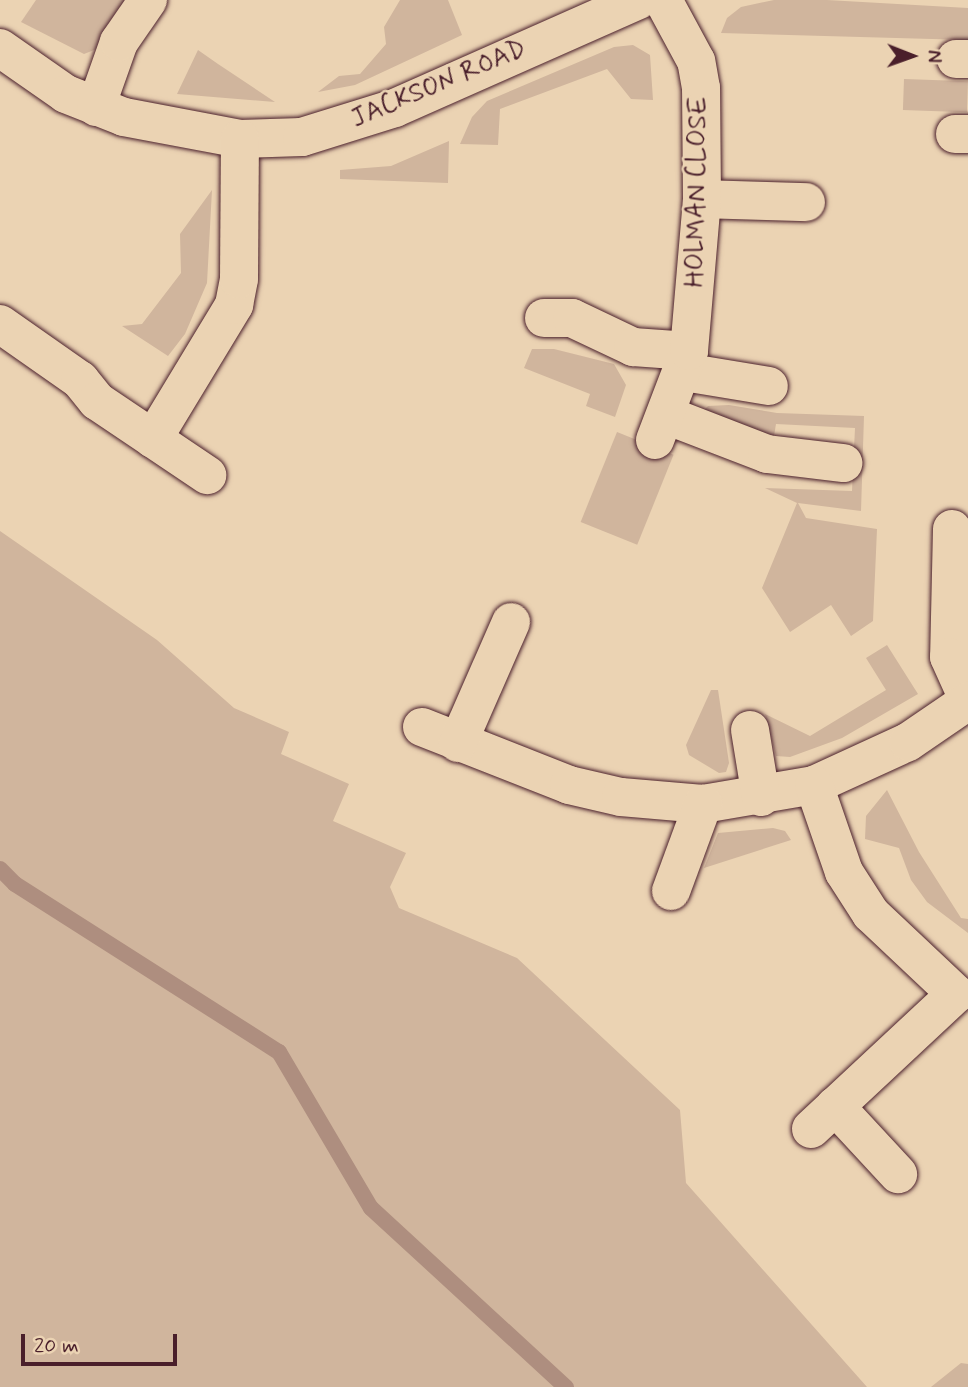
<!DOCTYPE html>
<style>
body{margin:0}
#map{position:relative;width:968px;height:1387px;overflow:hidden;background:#ebd3b3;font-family:Mynerve,sans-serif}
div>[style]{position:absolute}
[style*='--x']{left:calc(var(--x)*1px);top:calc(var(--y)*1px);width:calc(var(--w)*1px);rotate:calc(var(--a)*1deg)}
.green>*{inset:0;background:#d0b59d;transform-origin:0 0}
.stream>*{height:16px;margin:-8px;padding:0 8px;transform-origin:8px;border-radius:8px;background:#ae8e7f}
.roads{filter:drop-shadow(0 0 2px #4a1f2b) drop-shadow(0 0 2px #4a1f2b)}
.minor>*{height:38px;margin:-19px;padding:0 19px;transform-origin:19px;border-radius:19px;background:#ebd3b3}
span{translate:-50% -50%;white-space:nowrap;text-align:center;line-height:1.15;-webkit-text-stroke:5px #ebd3b3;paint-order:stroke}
.street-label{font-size:26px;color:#4a1f2b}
.north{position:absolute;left:877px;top:21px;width:70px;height:70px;-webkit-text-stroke:5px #ebd3b3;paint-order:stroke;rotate:91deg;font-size:19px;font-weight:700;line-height:28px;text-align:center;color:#4a1f2b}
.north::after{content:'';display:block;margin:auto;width:24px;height:32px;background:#4a1f2b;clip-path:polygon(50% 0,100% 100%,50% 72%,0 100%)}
.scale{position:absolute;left:21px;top:1334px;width:156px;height:32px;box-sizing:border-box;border:4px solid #4a1f2b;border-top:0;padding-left:9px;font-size:21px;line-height:24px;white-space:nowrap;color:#4a1f2b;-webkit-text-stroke:5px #ebd3b3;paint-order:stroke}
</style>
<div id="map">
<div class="green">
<i style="clip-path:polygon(36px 0,131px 0,99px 48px,84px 54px,21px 22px)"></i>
<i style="clip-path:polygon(400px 0,448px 0,462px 35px,355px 85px,318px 92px,339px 76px,360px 74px,386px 44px,384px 27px)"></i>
<i style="clip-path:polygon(827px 0,968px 8px,968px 40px,721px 33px,727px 18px,741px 7px,774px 0)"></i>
<i style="clip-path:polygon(633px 45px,650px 55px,653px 100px,631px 99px,607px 69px,500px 109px,498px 145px,460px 144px,472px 117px,487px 101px,614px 47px)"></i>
<i style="clip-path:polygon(198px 50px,218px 64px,275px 102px,177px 94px)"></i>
<i style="left:904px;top:79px;width:64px;height:31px;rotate:2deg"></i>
<i style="clip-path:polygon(449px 141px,448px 183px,340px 179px,340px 170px,391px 166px)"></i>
<i style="clip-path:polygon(212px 190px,207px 283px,185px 334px,168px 356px,122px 326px,142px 324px,181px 273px,180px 234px)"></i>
<i style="clip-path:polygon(532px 349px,554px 349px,614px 364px,626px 385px,615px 417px,586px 406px,590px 394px,524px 368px)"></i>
<i style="clip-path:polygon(729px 405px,777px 413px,864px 416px,861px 511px,798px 503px,806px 518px,877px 529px,873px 621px,851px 636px,831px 605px,790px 632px,762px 588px,797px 503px,765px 488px,852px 491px,855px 428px,776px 424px,774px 436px,703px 411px,708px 406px)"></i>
<i style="left:617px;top:432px;width:61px;height:97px;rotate:22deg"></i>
<i style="clip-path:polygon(0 531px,157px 640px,234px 708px,289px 732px,281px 754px,349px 784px,333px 821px,406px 853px,390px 887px,399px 908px,517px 958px,680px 1110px,686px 1183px,867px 1387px,0 1387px)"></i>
<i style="clip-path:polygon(887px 645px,918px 694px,842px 738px,790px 757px,776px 756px,765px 714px,810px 736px,886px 690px,866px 658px)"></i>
<i style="clip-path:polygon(711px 690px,718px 690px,729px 763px,726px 772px,719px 773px,689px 755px,686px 745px)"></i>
<i style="clip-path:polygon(887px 790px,919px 852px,961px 918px,968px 919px,968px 933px,927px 902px,911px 880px,899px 848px,865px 839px,866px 816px)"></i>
<i style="clip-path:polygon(773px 828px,785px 831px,791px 840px,704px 868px,718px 833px)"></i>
<i style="clip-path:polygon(961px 1363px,968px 1364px,968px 1387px,931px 1387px)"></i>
</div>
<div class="stream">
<i style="--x:0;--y:869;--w:21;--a:45"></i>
<i style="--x:15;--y:884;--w:313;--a:32.5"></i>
<i style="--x:279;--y:1052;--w:181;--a:59.5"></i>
<i style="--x:371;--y:1208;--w:265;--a:42.6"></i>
</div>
<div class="roads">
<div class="minor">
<i style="--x:0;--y:48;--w:80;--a:34.9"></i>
<i style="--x:66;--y:94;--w:62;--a:21.6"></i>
<i style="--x:124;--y:117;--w:118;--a:10.7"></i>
<i style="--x:240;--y:139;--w:62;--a:-1.8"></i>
<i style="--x:302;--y:137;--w:97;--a:-17.3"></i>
<i style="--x:395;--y:108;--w:267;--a:-23.9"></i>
<i style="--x:956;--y:59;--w:12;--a:0"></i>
<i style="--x:96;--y:107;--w:69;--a:-70.5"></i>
<i style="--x:119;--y:42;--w:51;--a:-55.4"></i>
<i style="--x:955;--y:134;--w:13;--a:0"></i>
<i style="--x:702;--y:199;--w:104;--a:1.7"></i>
<i style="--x:544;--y:318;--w:28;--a:0"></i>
<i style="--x:572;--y:318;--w:68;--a:25.4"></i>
<i style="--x:633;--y:347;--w:56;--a:4.1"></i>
<i style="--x:0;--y:324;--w:98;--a:35"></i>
<i style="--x:80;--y:380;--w:27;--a:51"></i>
<i style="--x:97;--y:401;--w:133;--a:33.9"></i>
<i style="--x:684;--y:372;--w:86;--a:9.4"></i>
<i style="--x:666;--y:415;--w:108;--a:21.1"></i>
<i style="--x:767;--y:454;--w:77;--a:6.8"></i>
<i style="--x:153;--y:439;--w:157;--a:-58.8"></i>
<i style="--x:234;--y:305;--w:26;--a:-79"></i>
<i style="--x:239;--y:279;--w:140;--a:-89.6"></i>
<i style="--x:655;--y:440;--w:95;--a:-69.1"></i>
<i style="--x:689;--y:351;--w:153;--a:-85.1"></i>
<i style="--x:702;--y:199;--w:111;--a:-90.5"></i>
<i style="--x:701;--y:88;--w:27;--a:-100"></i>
<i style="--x:696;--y:61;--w:69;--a:-118.4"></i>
<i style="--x:952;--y:529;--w:128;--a:91.3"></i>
<i style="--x:949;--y:657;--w:46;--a:65.7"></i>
<i style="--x:422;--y:727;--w:158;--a:21.5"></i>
<i style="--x:569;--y:785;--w:53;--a:13"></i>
<i style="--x:621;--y:797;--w:82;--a:4.9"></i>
<i style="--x:703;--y:804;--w:113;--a:-9.7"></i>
<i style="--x:814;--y:785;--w:103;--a:-24.6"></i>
<i style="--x:908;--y:742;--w:73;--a:-34.3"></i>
<i style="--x:750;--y:730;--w:68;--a:80.7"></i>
<i style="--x:458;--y:743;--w:132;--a:-66.3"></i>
<i style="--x:671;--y:891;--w:93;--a:-69.8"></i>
<i style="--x:835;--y:1106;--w:93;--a:47.2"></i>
<i style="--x:811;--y:1129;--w:198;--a:-43"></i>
<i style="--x:956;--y:994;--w:117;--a:-136.7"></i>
<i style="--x:871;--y:914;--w:50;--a:-122.7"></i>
<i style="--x:844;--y:872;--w:92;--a:-109"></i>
</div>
</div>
<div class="street-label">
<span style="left:439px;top:85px;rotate:-23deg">JACKSON ROAD</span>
<span style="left:698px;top:192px;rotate:-89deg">HOLMAN CLOSE</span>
</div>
<div class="north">N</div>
<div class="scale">20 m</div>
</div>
